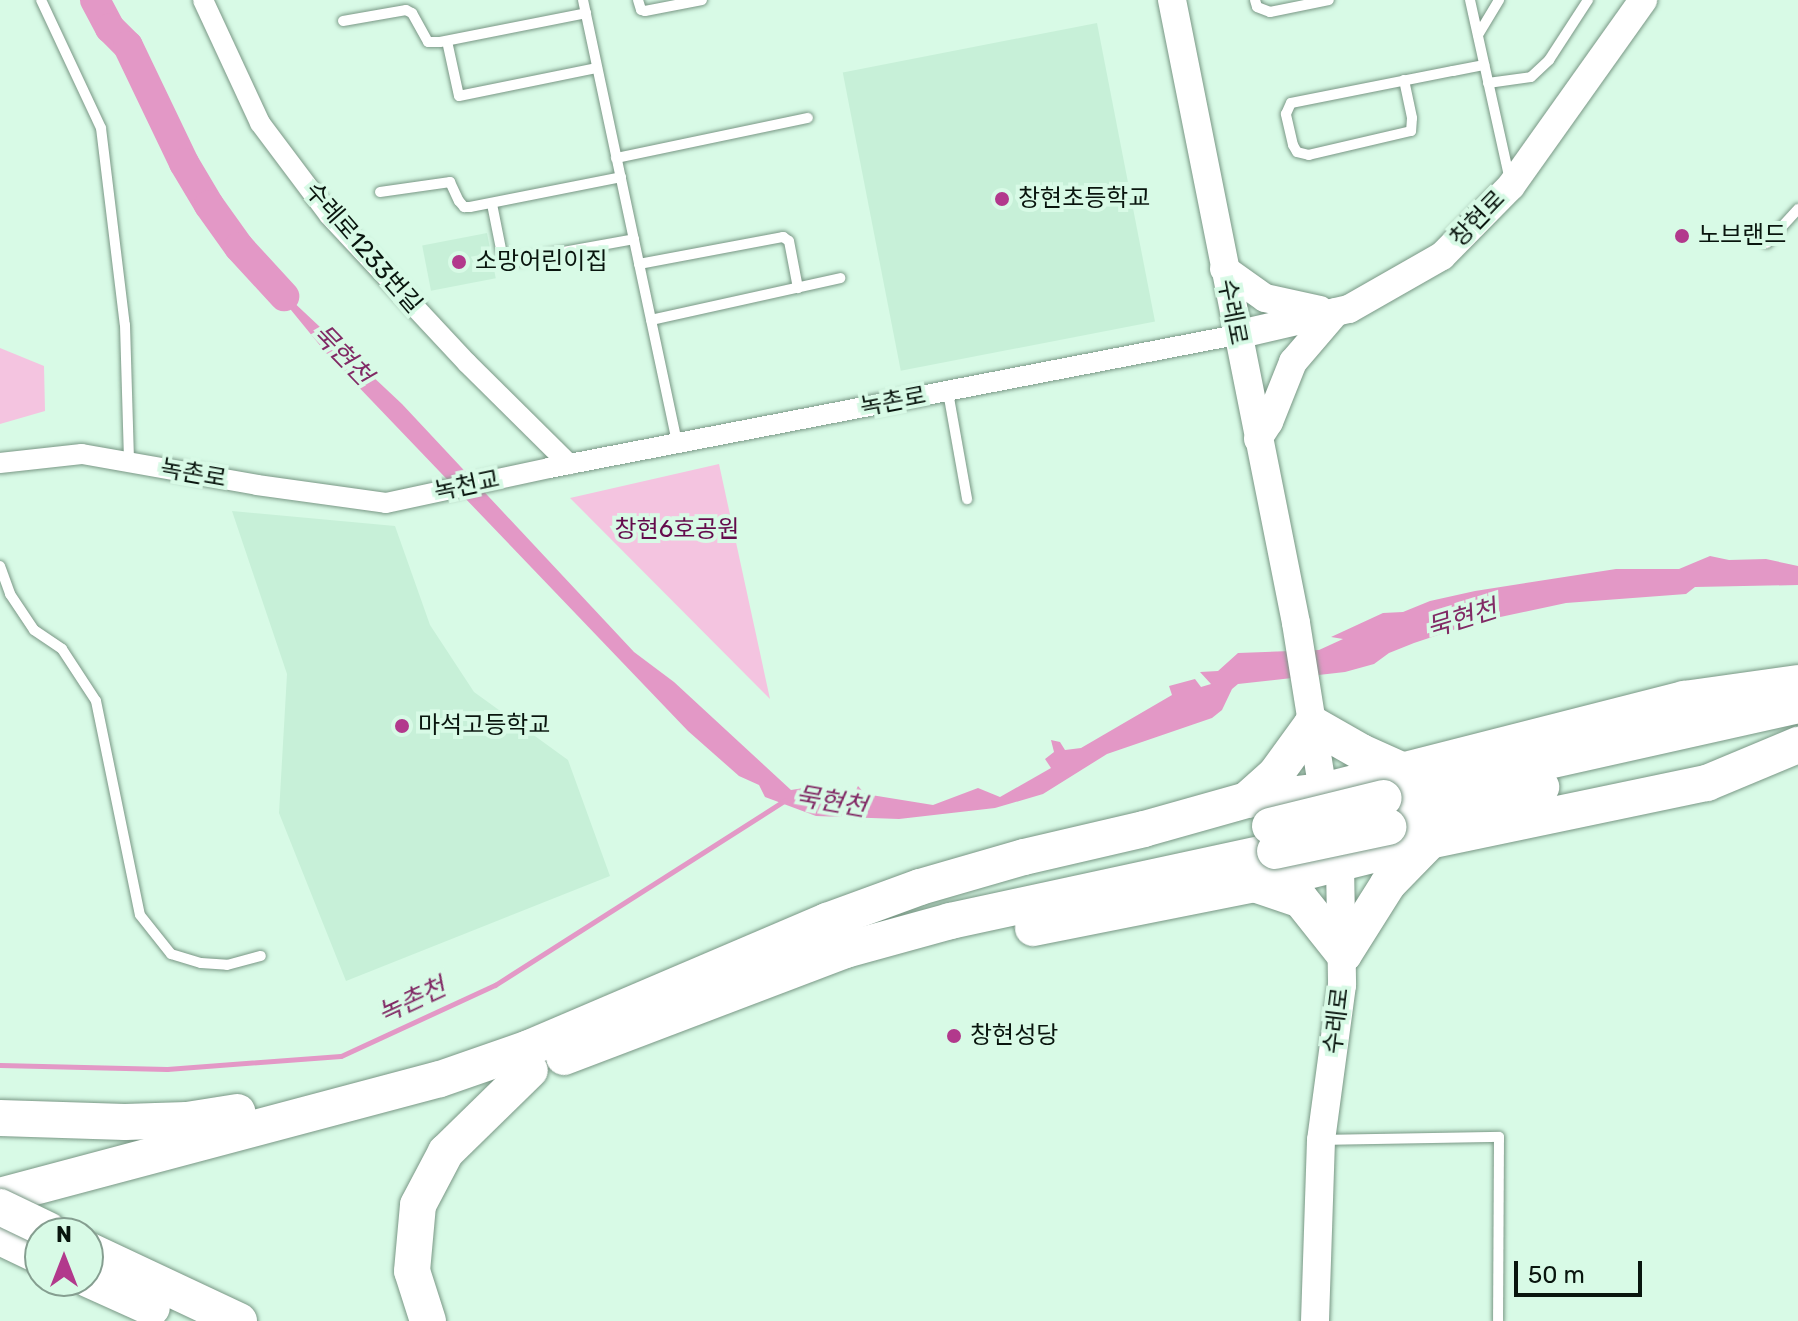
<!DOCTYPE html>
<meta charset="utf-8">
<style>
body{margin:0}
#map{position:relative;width:1798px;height:1321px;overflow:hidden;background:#d8fae6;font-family:Rubik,"Noto Sans KR",sans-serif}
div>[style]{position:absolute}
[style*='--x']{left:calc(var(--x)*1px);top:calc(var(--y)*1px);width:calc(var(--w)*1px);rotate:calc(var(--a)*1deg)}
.built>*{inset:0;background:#c7f0d8;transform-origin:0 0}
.green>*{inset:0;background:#f4c4e0}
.water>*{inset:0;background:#e398c6}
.stream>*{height:5px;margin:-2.5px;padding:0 2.5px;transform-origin:2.5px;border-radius:2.5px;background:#e398c6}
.river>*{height:30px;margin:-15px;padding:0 15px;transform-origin:15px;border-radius:15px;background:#e398c6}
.roads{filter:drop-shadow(0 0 2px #799785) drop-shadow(0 0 2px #799785)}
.lane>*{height:10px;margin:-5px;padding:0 5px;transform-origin:5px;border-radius:5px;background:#fff}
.street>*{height:20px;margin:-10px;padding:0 10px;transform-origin:10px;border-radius:10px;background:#fff}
.secondary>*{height:28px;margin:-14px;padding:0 14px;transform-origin:14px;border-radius:14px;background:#fff}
.highway>*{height:36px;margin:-18px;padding:0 18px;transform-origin:18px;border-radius:18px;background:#fff}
.bridges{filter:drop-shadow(0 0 2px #799785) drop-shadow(0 0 2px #799785)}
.highway-bridge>*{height:36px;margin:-18px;padding:0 18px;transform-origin:18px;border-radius:18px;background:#fff}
.dots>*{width:22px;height:22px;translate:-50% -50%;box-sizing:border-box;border:4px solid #d8fae6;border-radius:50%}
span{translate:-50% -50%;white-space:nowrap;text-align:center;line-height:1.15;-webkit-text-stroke:8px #d8fae6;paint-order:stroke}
.poi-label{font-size:24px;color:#09150e}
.left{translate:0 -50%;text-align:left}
.street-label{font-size:24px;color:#09150e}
.park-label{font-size:24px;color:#640b4c}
.water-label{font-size:26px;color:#812a65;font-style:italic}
.north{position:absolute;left:24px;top:1217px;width:80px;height:80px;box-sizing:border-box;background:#d8fae6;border:2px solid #859e90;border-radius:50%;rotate:0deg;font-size:22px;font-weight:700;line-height:32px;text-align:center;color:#09150e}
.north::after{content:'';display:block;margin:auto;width:28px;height:36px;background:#b2398c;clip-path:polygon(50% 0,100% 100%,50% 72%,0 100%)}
.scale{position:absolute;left:1514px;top:1261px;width:128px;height:36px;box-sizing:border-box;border:4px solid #09150e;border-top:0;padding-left:10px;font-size:24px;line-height:28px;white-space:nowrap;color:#09150e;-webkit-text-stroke:6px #d8fae6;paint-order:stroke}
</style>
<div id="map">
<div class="built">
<i style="left:1097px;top:23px;width:304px;height:259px;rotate:79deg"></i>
<i style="left:487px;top:233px;width:46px;height:66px;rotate:79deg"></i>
<i style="clip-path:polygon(232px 511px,395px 526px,430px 625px,474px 692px,568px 760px,610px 876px,346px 981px,279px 813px,287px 674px)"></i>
</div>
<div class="green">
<i style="clip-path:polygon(0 348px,44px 366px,45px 411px,0 424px)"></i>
<i style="clip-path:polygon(719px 464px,770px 699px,570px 498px)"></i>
</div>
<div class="water">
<i style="clip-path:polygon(255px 266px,402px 404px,634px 652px,674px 682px,791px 790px,810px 787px,854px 794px,858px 786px,865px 794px,933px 805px,978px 788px,1000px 797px,1051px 768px,1045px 759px,1054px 752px,1051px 740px,1060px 742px,1065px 750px,1081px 748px,1172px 695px,1169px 686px,1195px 679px,1201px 687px,1211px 684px,1200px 672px,1218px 671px,1238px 653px,1319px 650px,1343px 639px,1331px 637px,1383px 613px,1403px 612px,1430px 601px,1475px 591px,1616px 569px,1679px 569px,1710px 556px,1729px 560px,1766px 559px,1798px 566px,1798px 585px,1695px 587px,1686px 594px,1566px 603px,1477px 622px,1414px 643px,1389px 653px,1374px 664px,1345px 672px,1238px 684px,1232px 689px,1222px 710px,1212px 718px,1107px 754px,1043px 794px,995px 808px,899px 819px,816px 816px,765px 797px,759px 785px,739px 776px,688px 731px,327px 354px)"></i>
</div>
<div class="stream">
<i style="--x:0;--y:1065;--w:167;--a:1.4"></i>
<i style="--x:167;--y:1069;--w:174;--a:-4.3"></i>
<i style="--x:341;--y:1056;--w:170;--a:-24.8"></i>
<i style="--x:495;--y:985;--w:344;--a:-32.5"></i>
</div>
<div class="river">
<i style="--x:95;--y:0;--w:32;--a:62"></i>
<i style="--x:110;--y:28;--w:25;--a:45"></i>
<i style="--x:128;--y:46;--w:130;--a:64.4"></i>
<i style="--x:184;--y:163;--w:49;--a:59.2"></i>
<i style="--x:209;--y:205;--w:52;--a:54.5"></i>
<i style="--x:239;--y:247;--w:67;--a:47.4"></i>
</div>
<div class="roads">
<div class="lane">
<i style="--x:41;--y:0;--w:141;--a:64.9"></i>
<i style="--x:101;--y:128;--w:198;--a:83.1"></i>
<i style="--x:125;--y:325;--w:137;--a:88.3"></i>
<i style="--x:583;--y:0;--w:454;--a:78"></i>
<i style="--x:638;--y:0;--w:10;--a:73"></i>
<i style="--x:641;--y:10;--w:4;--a:14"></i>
<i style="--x:645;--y:11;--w:58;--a:-10.9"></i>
<i style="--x:1255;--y:0;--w:7;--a:74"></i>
<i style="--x:1257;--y:7;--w:14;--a:21"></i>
<i style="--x:1270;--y:12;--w:60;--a:-11.5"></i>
<i style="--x:1470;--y:0;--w:184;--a:77.5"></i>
<i style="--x:343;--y:21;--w:64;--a:-9.9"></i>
<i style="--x:406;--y:10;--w:7;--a:27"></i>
<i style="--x:412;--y:13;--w:33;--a:61"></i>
<i style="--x:428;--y:42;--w:12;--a:0"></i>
<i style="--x:440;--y:42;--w:149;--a:-11.2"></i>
<i style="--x:1478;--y:35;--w:41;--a:-59"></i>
<i style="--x:447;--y:41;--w:56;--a:77.7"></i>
<i style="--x:459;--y:96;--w:141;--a:-11.5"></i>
<i style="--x:1404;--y:80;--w:39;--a:78"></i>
<i style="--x:1412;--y:118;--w:13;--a:94"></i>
<i style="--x:1411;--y:131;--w:105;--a:166.8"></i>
<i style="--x:1309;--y:155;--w:12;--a:-166"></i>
<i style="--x:1297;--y:152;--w:8;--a:-120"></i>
<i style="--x:1293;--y:145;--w:32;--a:-103"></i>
<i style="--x:1286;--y:114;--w:12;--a:-66"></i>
<i style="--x:1291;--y:103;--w:165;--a:-11.2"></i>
<i style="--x:1453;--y:71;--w:32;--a:-11"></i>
<i style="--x:1488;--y:83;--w:43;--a:-7.9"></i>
<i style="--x:1531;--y:77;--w:25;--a:-43"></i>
<i style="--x:1549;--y:60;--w:72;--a:-57"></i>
<i style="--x:616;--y:158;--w:196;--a:-11.8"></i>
<i style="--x:380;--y:192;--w:71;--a:-8.1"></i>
<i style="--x:450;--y:182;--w:21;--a:65"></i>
<i style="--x:459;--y:201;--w:8;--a:50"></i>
<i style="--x:464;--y:207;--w:6;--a:0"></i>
<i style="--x:470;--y:207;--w:154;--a:-11.2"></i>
<i style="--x:492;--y:204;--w:56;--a:78.7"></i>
<i style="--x:503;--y:259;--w:16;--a:4"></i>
<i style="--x:519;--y:260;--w:117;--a:-10.3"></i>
<i style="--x:1767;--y:243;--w:46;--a:-47.6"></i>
<i style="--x:639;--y:264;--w:147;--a:-10.6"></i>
<i style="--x:783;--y:237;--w:7;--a:34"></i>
<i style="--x:789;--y:241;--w:48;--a:79.2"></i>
<i style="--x:651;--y:320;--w:194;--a:-12.5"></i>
<i style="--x:948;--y:392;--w:109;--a:79.9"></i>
<i style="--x:0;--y:566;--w:30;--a:70"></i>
<i style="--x:10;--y:594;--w:43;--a:56.3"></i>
<i style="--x:34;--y:630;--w:34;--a:34"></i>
<i style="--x:62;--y:649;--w:62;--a:56.8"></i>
<i style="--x:96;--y:701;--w:218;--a:78.4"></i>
<i style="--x:140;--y:915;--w:50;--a:51.5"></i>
<i style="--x:171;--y:954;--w:31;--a:17"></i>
<i style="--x:201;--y:963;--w:26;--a:4"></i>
<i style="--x:227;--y:965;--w:35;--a:-15"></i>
<i style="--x:1323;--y:1140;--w:176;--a:-1"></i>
<i style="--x:1499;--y:1137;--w:184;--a:90.3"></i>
</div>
<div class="street">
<i style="--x:203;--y:0;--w:136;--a:65.1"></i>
<i style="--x:260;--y:123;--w:115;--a:53.1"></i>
<i style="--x:329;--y:215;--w:202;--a:47"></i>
<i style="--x:467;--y:363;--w:144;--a:44.7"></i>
<i style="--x:0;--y:463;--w:82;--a:-6.3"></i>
<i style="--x:82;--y:454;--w:178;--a:10"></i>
<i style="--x:257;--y:485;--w:130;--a:7.9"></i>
<i style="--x:386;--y:503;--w:167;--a:-12.1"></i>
<i style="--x:549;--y:468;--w:700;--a:-10.96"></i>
</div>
<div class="secondary">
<i style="--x:1172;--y:0;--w:635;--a:78.74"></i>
<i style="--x:1296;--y:623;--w:170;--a:80.9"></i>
<i style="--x:1323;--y:791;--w:76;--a:77.1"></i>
<i style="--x:1340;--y:865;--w:120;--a:89"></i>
<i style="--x:1342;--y:985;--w:156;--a:97.7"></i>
<i style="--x:1321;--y:1140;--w:181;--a:91.9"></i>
<i style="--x:1224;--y:269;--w:50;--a:35.3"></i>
<i style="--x:1265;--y:298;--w:56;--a:12.3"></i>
<i style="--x:1236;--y:335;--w:116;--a:-13"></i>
<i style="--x:1349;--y:309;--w:107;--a:-29.7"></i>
<i style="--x:1442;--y:256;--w:98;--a:-45.4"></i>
<i style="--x:1511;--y:186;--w:228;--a:-54.6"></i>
<i style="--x:1258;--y:439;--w:20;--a:-57"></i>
<i style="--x:1269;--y:422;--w:65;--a:-68.2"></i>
<i style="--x:1293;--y:362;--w:66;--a:-49.3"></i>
</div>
<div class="highway">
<i style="--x:1405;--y:793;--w:403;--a:-12.6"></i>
<i style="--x:1247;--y:800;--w:38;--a:-42"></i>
<i style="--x:1275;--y:775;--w:63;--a:-54"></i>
<i style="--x:1312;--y:724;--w:56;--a:29.7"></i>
<i style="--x:1361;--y:752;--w:44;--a:24.2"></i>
<i style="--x:1397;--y:824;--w:149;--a:-14.4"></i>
<i style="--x:1257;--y:885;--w:46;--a:18.8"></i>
<i style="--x:1301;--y:900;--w:69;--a:51.5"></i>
<i style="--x:1344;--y:954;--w:83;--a:-57.8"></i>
<i style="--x:1388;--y:884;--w:59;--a:-45.7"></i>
<i style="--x:1033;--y:928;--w:227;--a:-11.2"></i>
<i style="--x:1256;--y:884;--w:178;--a:-14"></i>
<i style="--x:1429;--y:841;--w:284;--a:-11.8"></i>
<i style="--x:1707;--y:783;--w:99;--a:-22.7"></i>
<i style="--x:564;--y:1057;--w:301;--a:-20.8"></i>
<i style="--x:845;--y:950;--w:109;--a:-15.4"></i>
<i style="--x:950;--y:921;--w:332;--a:-12.2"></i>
<i style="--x:0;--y:1118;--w:125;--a:1.8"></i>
<i style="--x:125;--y:1122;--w:62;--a:-1.8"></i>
<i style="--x:187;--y:1120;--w:51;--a:-9.1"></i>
<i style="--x:0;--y:1196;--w:455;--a:-14.9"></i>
<i style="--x:440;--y:1079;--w:94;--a:-19.2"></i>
<i style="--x:529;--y:1048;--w:324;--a:-23.1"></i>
<i style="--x:827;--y:921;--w:99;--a:-20.1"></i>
<i style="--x:920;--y:887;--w:108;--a:-16.1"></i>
<i style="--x:1024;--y:857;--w:123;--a:-13.1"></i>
<i style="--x:1144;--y:829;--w:107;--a:-15.7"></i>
<i style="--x:1247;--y:800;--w:77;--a:-6.8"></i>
<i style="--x:1323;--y:791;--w:373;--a:-14.3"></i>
<i style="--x:1684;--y:699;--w:115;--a:-8"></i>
<i style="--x:0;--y:1237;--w:44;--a:25.4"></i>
<i style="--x:88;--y:1250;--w:167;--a:25.2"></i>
<i style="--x:88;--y:1279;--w:70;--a:24.4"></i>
<i style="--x:428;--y:1321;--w:52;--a:-107.7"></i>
<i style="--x:412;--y:1271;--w:66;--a:-84.8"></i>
<i style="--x:418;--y:1205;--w:60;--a:-62.2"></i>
<i style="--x:446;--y:1152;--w:117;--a:-44.3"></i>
</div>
</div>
<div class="bridges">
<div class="highway-bridge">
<i style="--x:1270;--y:826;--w:117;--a:-13.8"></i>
<i style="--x:1275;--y:851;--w:116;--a:-12"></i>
<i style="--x:0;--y:1207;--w:53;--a:25.6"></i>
</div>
</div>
<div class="dots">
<i style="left:1002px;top:199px;background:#b2398c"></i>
<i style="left:1682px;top:236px;background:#b2398c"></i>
<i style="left:459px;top:262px;background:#b2398c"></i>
<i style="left:402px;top:726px;background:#b2398c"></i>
<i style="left:954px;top:1036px;background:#b2398c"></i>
</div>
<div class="poi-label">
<span class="left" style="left:1018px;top:199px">창현초등학교</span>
<span class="left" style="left:1698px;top:236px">노브랜드</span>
<span class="left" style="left:475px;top:262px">소망어린이집</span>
<span class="left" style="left:418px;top:726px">마석고등학교</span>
<span class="left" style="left:970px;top:1036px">창현성당</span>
</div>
<div class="street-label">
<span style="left:1478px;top:219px;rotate:-46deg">창현로</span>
<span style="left:363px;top:248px;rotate:49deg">수레로1233번길</span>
<span style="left:1232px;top:312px;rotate:79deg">수레로</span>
<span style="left:893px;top:402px;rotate:-11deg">녹촌로</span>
<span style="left:193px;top:474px;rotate:10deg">녹촌로</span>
<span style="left:467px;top:486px;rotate:-12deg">녹천교</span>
<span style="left:1337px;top:1021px;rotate:-83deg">수레로</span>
</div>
<div class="park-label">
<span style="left:677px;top:530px">창현6호공원</span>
</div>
<div class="water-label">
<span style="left:342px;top:355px;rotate:46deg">묵현천</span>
<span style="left:1462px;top:619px;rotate:-17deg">묵현천</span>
<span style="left:831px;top:802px;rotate:10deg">묵현천</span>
<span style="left:412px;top:1001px;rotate:-25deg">녹촌천</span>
</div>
<div class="north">N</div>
<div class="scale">50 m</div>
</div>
